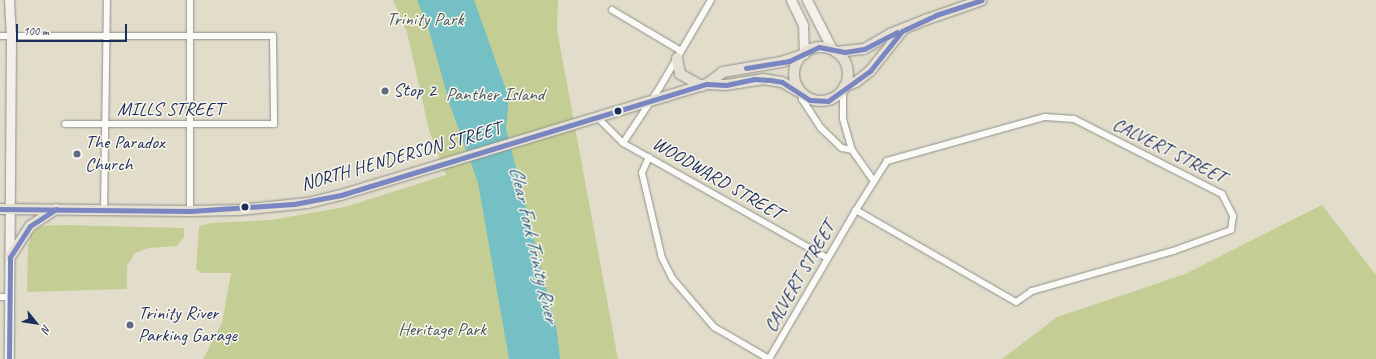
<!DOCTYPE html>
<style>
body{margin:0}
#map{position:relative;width:1376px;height:359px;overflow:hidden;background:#e1ddca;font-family:Caveat,sans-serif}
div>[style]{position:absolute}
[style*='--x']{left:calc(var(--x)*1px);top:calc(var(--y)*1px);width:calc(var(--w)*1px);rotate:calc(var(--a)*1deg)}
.green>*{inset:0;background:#c4ce94}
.water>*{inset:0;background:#74c0c4}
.roads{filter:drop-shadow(0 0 1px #8e8f8e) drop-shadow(0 0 1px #8e8f8e)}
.street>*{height:6px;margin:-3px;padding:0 3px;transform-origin:3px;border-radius:3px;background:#fafaf7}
.secondary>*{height:9px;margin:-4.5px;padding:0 4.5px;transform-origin:4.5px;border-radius:4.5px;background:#f3f0e9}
.primary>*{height:10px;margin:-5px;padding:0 5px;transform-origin:5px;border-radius:5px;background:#e6e0d3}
.primary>.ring{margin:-5px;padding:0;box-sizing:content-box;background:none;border:10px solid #e6e0d3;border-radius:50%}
.bus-1>*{height:5px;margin:-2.5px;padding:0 2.5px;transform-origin:2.5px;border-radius:2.5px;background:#7986c2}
.dots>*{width:11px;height:11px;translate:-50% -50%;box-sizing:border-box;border:2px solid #fbf7ec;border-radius:50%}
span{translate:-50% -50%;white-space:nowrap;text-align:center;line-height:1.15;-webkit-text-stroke:3px #fbf7ec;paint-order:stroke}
.park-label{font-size:19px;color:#465b61}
.poi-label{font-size:19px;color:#1b2f5e}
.left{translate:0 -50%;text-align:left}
.street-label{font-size:19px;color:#1b2f5e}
.water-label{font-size:20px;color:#2a5d81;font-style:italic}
.north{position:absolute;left:16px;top:303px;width:40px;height:40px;-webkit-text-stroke:3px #fbf7ec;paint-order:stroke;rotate:120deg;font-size:11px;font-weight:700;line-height:16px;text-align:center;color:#1b2f5e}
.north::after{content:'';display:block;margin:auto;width:14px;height:18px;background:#1b2f5e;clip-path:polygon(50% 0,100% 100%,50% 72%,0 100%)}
.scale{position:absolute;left:16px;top:24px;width:111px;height:18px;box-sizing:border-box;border:2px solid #1b2f5e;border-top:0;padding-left:5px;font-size:12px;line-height:14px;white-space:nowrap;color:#1b2f5e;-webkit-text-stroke:3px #fbf7ec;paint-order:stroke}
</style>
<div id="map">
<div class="green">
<i style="clip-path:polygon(393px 0,558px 0,557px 30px,618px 359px,203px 359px,222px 323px,231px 273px,202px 273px,196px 269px,199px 226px,211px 223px,271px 220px,345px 207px,446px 175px,429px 130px,407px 32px)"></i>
<i style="clip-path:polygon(1322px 205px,1376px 275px,1376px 359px,1002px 359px,1057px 317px,1185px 274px)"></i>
<i style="clip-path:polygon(65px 225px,184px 228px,184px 237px,177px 246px,149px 248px,135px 253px,127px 266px,127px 289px,27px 292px,28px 246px,31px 234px,41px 226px)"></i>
</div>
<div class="water">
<i style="clip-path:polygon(417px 0,474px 0,509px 98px,506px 128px,557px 331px,560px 359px,509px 359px,478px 183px,450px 105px,428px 27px)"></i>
</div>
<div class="roads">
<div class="street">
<i style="--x:612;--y:10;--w:80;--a:30.7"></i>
<i style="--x:0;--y:36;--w:273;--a:0"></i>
<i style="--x:273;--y:36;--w:88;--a:89.3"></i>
<i style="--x:274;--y:124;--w:209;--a:180"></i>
<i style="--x:843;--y:90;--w:29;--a:90"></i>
<i style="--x:843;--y:119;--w:32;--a:74"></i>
<i style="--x:852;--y:150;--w:37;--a:55"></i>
<i style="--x:802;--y:94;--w:5;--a:90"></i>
<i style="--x:802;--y:99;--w:35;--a:57"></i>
<i style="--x:821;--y:128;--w:29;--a:44"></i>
<i style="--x:842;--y:148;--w:10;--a:11"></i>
<i style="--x:1045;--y:117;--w:29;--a:4"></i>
<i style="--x:1074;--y:119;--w:166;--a:26.9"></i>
<i style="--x:1222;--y:194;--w:25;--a:63"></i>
<i style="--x:1233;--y:216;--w:14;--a:98"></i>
<i style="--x:1231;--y:230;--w:62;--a:160.1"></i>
<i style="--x:1173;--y:251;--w:147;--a:164.2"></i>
<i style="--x:1032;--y:291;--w:19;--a:145"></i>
<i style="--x:1016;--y:302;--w:185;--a:-150.1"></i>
<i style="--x:856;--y:210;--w:58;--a:-57.7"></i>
<i style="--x:887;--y:161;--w:164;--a:-15.6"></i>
<i style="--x:598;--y:118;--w:35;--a:45"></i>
<i style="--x:623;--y:143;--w:234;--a:29.4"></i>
<i style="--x:623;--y:143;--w:67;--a:-56.5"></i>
<i style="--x:660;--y:87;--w:101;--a:-59.6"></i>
<i style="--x:649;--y:157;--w:17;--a:114"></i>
<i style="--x:642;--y:173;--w:87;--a:76.8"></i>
<i style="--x:662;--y:258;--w:22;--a:63"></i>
<i style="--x:672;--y:278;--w:65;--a:49.4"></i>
<i style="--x:714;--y:327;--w:64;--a:30.2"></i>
<i style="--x:769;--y:359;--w:173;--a:-59.7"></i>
<i style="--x:104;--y:210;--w:210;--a:-89.2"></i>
<i style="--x:190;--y:211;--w:211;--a:-90"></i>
<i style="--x:0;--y:297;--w:10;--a:0"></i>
</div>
<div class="secondary">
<i style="--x:9;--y:0;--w:36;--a:87"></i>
<i style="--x:11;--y:36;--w:323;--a:90.4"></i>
<i style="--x:791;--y:0;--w:28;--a:64"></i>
<i style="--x:803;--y:25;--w:29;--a:88"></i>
<i style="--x:807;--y:0;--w:55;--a:63"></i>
</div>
<div class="primary">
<i class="ring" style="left:794px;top:47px;width:44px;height:44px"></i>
<i style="--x:836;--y:52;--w:28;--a:-6"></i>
<i style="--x:864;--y:49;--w:30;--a:-30"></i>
<i style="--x:890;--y:34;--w:38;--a:-22"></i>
<i style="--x:925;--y:20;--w:60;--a:-19.3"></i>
<i style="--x:677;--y:58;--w:16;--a:79"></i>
<i style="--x:680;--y:74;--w:25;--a:29"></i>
<i style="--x:707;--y:84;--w:20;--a:-37"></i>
<i style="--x:723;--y:72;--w:59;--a:-9.8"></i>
<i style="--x:781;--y:62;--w:20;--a:-18"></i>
<i style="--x:844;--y:87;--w:13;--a:-23"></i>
<i style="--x:856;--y:82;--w:18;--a:-38"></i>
<i style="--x:870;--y:71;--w:51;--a:-51.3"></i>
<i style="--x:0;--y:209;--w:190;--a:0.6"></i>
<i style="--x:190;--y:211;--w:49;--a:-1.2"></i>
<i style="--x:239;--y:210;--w:69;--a:-5.8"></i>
<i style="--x:308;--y:203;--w:34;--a:-14"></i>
<i style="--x:341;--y:195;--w:382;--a:-16.9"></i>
<i style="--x:707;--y:84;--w:19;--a:3"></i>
<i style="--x:726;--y:85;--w:37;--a:-9"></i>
<i style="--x:763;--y:79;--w:19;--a:9"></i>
<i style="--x:782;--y:82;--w:20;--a:30"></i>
<i style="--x:10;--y:257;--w:37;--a:-57"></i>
<i style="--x:30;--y:226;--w:31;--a:-33"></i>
</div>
</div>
<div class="bus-1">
<i style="--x:746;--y:68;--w:44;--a:-9.2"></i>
<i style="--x:789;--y:61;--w:33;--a:-25"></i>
<i style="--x:819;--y:47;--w:26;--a:11"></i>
<i style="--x:845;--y:52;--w:19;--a:-9"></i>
<i style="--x:864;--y:49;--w:37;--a:-27"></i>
<i style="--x:0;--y:209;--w:190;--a:0.6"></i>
<i style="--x:190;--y:211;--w:104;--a:-3.9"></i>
<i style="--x:294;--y:204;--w:48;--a:-10.8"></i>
<i style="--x:341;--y:195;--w:382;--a:-16.9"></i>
<i style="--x:707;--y:84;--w:19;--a:3"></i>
<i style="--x:726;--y:85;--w:29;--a:-12"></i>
<i style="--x:754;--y:79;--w:16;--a:4"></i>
<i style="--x:770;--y:80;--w:12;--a:9"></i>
<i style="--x:782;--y:82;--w:33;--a:33"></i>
<i style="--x:810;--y:100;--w:18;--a:3"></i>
<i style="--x:828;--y:101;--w:52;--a:-35.5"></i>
<i style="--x:870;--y:71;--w:51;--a:-51.3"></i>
<i style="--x:902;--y:31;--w:38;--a:-25"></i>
<i style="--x:936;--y:15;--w:48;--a:-18.1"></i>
<i style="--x:9;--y:359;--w:102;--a:-89.4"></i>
<i style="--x:10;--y:257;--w:37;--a:-57"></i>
<i style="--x:30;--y:226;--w:31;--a:-33"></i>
</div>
<div class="dots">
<i style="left:385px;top:91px;background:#606c84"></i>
<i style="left:618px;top:111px;background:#1b2f5e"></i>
<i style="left:77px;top:154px;background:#606c84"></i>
<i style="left:245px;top:207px;background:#1b2f5e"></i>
<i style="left:130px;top:325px;background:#606c84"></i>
</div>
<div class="park-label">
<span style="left:425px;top:20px">Trinity Park</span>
<span style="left:495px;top:95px">Panther Island</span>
<span style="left:442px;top:330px">Heritage Park</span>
</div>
<div class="poi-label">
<span class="left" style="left:393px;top:91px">Stop 2</span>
<span class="left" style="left:85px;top:154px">The Paradox<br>Church</span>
<span class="left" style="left:138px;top:325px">Trinity River<br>Parking Garage</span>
</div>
<div class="street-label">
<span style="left:170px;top:110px">MILLS STREET</span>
<span style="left:1169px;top:151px;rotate:27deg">CALVERT STREET</span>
<span style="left:401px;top:157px;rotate:-16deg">NORTH HENDERSON STREET</span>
<span style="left:717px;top:179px;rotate:30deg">WOODWARD STREET</span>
<span style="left:800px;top:277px;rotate:-60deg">CALVERT STREET</span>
</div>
<div class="water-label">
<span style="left:534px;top:244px;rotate:77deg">Clear Fork Trinity River</span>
</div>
<div class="north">N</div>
<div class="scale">100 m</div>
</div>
